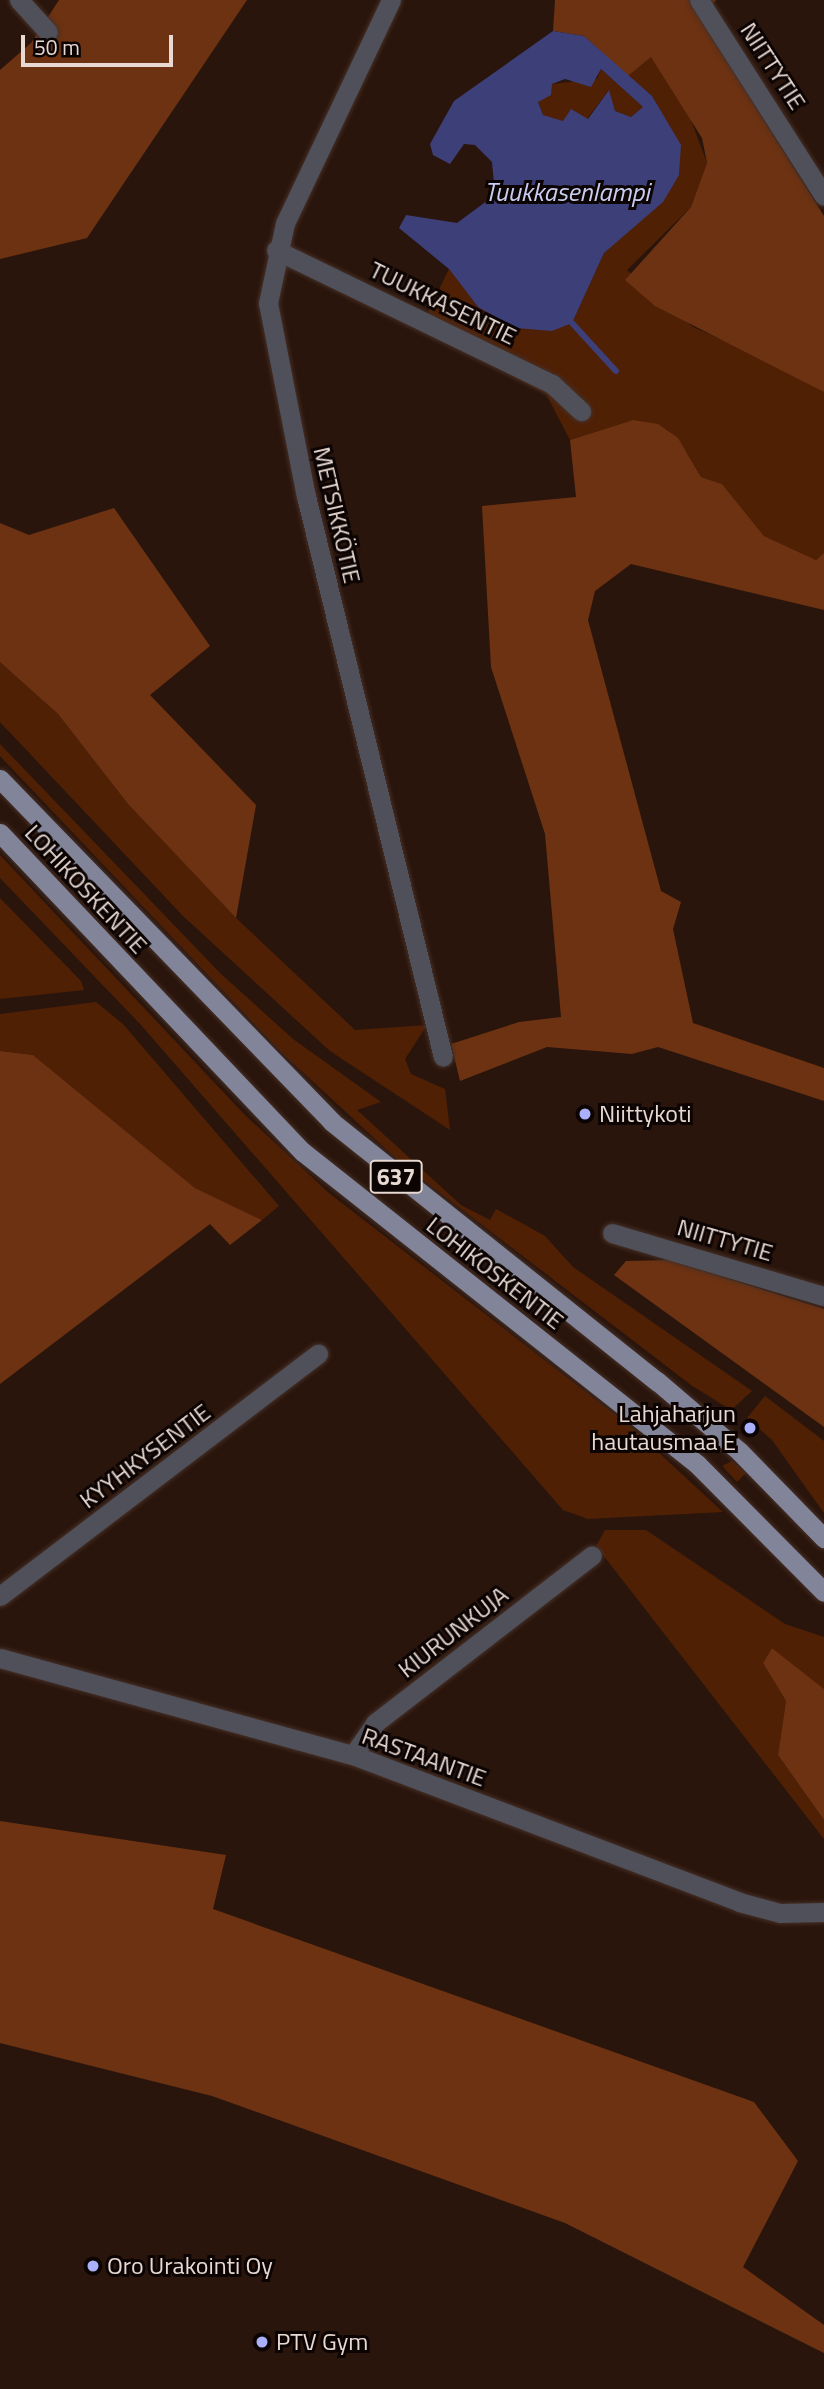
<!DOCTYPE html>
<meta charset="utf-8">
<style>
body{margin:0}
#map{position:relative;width:824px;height:2389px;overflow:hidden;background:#2a150c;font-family:"Titillium Web",sans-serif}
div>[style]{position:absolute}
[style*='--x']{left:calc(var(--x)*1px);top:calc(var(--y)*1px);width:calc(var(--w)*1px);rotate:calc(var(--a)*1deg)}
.green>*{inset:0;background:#502005}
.forest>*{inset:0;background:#6d3212}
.water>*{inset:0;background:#3d3f78}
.stream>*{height:6px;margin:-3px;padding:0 3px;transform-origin:3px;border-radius:3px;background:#3d3f78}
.roads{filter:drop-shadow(0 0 2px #453028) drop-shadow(0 0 2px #453028)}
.minor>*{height:19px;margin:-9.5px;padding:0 9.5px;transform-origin:9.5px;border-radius:9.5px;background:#4f505a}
.primary>*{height:19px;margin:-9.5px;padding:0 9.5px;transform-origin:9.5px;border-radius:9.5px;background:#82859a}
.dots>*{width:19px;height:19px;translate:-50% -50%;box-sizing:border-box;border:4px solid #0c0402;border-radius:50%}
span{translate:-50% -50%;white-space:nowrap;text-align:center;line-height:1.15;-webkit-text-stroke:6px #0c0402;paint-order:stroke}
.shield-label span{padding:2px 5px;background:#0c0402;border:2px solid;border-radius:5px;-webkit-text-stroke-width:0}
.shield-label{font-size:23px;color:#e8d9d3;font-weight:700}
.street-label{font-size:24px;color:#e8d9d3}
.poi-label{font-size:24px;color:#e8d9d3}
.left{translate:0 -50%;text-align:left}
.right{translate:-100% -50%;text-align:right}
.water-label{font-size:26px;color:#c9cdf1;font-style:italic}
.scale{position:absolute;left:21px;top:35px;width:152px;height:32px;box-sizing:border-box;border:4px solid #e8d9d3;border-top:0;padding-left:9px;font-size:21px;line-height:24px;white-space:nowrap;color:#e8d9d3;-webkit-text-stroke:5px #0c0402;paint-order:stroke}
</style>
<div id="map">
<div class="green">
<i style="clip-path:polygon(651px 57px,685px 104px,707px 163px,691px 207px,627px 270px,693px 327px,787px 368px,824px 392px,824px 553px,816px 560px,764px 536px,722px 484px,701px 477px,686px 451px,633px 420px,570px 440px,546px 394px,421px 327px,449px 269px,478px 307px,572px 323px,604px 253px,679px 175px,680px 145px,652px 96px,628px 76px)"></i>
<i style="clip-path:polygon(601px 69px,643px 107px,631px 117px,615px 111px,608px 91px,587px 119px,553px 122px,543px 115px,538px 102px,552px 84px,597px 79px)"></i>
<i style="clip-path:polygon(0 662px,58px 714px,128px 804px,236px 918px,355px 1030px,427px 1025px,405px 1059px,411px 1074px,445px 1089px,450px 1130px,330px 1051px,183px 916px,0 722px)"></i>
<i style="clip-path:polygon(0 744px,221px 974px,293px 1039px,381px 1102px,357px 1110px,461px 1205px,490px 1220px,496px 1209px,545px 1236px,573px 1267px,752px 1391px,731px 1410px,691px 1385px,400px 1162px,283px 1054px,0 756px)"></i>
<i style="clip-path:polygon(0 855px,244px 1114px,329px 1193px,631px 1427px,723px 1512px,588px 1519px,563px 1510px,141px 1025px,0 878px)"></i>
<i style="clip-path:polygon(0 898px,81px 981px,84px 990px,0 999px)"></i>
<i style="clip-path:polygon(96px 1002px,123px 1024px,279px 1206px,262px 1220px,195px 1188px,33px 1055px,0 1051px,0 1014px)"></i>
<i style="clip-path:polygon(765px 1396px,824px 1441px,824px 1513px,772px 1440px,747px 1418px)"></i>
<i style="clip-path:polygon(732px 1461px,746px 1473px,737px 1482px,722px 1466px)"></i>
<i style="clip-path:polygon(605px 1530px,646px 1530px,785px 1624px,824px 1637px,824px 1689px,772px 1648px,763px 1663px,786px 1701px,778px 1755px,824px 1820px,824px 1839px,596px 1546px)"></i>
</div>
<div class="forest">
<i style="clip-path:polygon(59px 0,247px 0,87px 238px,0 259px,0 70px,31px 43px)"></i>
<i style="clip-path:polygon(555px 0,716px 0,700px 18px,824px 216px,824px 392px,655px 306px,625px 280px,691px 207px,707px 163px,702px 138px,651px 57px,628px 76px,584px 36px,553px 31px)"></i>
<i style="clip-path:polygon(633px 420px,658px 424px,678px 438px,701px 477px,722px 484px,764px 536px,816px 560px,824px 553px,824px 610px,631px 564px,595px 591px,588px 620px,661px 891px,681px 902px,673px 929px,693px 1023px,824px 1068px,824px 1101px,658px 1047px,632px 1054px,547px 1047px,460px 1081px,451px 1044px,519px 1022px,561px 1017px,545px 834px,491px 667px,482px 506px,576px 497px,570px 440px)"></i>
<i style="clip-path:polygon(114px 508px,210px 646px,150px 695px,256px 805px,236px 918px,128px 804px,58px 714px,0 662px,0 523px,29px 535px)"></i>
<i style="clip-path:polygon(0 1051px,33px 1055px,195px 1188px,262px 1220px,230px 1245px,210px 1224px,0 1384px)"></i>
<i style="clip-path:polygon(669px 1260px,824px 1309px,824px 1427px,614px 1275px,626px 1261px)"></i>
<i style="clip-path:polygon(772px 1648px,824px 1689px,824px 1820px,778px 1755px,786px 1701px,763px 1663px)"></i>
<i style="clip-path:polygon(0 1821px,226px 1855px,213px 1909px,754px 2102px,798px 2161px,743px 2267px,824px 2325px,824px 2353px,565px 2223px,212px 2096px,0 2043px)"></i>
</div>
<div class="water">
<i style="clip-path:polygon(evenodd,553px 31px,584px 36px,652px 96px,681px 145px,679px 175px,663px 202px,604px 253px,572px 323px,552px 331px,516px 328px,478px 307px,449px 269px,399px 228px,406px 215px,457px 223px,495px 195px,492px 162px,475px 145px,464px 144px,450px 164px,433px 155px,430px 144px,454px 101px,553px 31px,601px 69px,643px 107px,631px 117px,615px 111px,609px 90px,588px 119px,571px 109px,563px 121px,543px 115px,538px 102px,551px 95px,552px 84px,565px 79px,591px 87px,601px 69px)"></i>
</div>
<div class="stream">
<i style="--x:572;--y:323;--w:65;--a:47.5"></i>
</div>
<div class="roads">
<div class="minor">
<i style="--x:19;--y:0;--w:43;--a:47.8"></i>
<i style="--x:391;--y:0;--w:247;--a:115.4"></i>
<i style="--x:285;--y:223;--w:82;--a:102"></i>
<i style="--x:268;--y:303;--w:197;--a:78.9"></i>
<i style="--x:306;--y:496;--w:577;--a:76.28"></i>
<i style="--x:699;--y:0;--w:232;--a:57.5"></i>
<i style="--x:276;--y:250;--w:307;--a:25.9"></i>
<i style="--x:552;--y:384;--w:40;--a:43"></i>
<i style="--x:612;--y:1233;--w:221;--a:16.6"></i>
<i style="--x:0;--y:1596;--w:400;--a:-37.3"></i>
<i style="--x:0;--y:1658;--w:366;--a:15.4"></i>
<i style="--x:353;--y:1755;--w:413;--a:20.8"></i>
<i style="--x:739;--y:1902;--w:42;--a:15"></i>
<i style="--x:780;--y:1913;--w:44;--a:-1.3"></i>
<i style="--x:353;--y:1755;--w:39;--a:-55"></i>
<i style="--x:375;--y:1723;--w:274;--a:-37.7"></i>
</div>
<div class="primary">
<i style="--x:0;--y:779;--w:477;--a:45.9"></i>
<i style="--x:332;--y:1122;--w:416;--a:38.6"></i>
<i style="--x:657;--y:1381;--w:108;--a:40.5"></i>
<i style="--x:739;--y:1451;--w:122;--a:45.7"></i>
<i style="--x:0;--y:833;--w:440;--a:46.5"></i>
<i style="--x:303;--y:1152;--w:503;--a:38.37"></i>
<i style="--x:697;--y:1464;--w:180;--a:45.2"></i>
</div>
</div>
<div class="dots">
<i style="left:585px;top:1114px;background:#aab0fb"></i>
<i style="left:750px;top:1428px;background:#aab0fb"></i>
<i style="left:93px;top:2266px;background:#aab0fb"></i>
<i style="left:262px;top:2342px;background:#aab0fb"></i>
</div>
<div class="shield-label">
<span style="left:396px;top:1177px">637</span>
</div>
<div class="street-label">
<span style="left:773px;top:66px;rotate:57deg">NIITTYTIE</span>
<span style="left:443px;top:303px;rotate:26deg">TUUKKASENTIE</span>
<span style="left:337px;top:515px;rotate:77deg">METSIKKÖTIE</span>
<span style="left:86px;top:889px;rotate:47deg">LOHIKOSKENTIE</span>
<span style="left:725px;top:1240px;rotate:16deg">NIITTYTIE</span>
<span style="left:495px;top:1273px;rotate:38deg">LOHIKOSKENTIE</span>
<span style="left:145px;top:1456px;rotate:-37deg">KYYHKYSENTIE</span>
<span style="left:453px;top:1632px;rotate:-38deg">KIURUNKUJA</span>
<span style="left:424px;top:1757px;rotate:20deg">RASTAANTIE</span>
</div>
<div class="poi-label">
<span class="left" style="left:599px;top:1114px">Niittykoti</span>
<span class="right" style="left:736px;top:1428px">Lahjaharjun<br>hautausmaa E</span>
<span class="left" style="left:107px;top:2266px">Oro Urakointi Oy</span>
<span class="left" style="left:276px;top:2342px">PTV Gym</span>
</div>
<div class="water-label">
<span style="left:567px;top:192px">Tuukkasenlampi</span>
</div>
<div class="scale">50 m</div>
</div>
